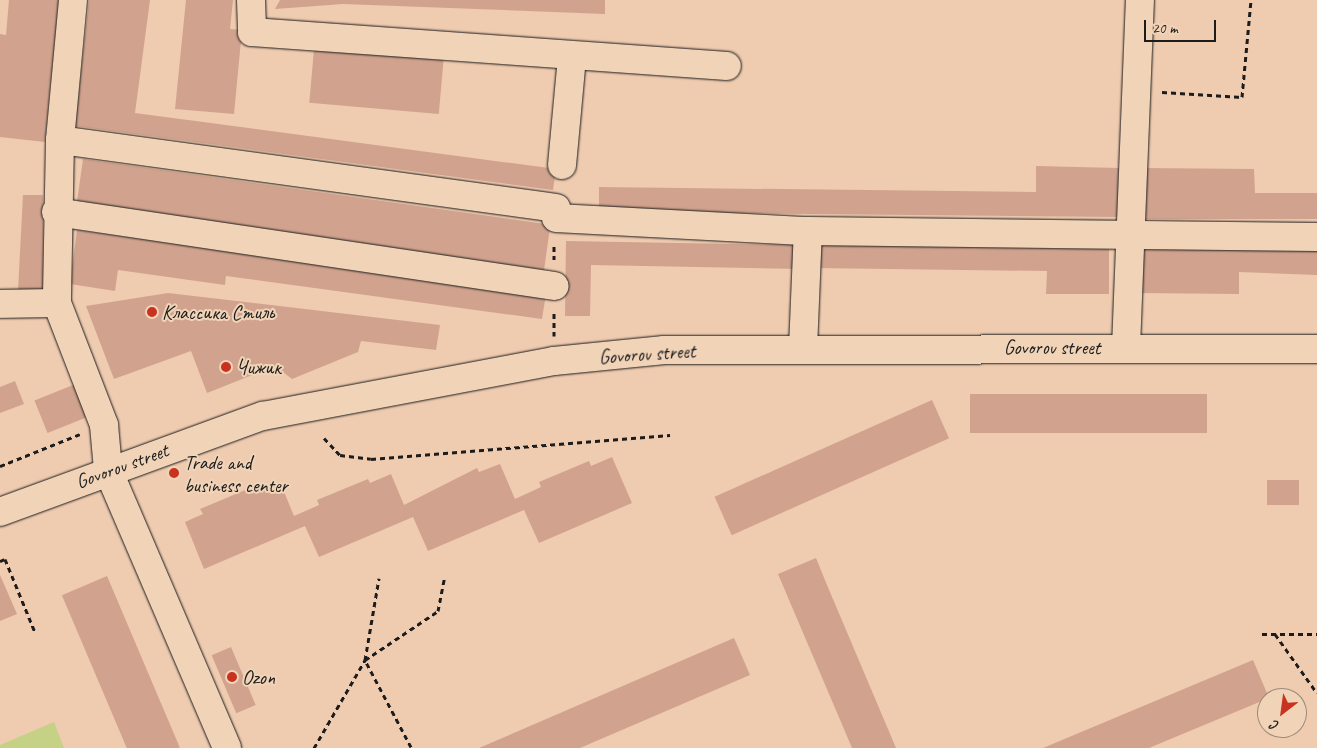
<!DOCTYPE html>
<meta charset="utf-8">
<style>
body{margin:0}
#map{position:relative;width:1317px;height:748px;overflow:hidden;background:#efcbb0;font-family:Caveat,sans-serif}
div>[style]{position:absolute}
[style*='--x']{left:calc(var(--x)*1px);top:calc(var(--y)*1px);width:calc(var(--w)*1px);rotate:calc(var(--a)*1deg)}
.green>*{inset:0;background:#c5d184}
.building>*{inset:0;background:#d1a38e;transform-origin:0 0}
.path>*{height:3px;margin-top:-1.5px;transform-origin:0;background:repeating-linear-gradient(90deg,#1c1c1c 0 5px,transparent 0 9px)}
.roads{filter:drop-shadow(0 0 1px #1c1c1c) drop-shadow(0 0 1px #1c1c1c)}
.minor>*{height:28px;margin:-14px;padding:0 14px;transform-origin:14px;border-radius:14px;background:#f1d4b8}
.dots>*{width:14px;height:14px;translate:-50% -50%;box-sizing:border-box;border:2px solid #f1d4b8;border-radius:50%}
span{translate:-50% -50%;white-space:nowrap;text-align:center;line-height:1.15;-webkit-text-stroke:4px #f1d4b8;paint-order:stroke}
.poi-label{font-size:20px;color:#1c1c1c}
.left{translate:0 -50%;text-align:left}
.street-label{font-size:20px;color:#1c1c1c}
.north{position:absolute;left:1257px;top:688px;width:50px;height:50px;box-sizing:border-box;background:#f1d4b8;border:1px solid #9c8a7a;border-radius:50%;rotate:210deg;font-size:14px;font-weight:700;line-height:20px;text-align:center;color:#1c1c1c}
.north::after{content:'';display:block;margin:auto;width:18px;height:22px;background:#c8321e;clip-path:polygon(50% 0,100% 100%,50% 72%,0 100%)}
.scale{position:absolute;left:1144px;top:20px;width:72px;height:22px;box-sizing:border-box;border:2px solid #1c1c1c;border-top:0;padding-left:6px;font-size:15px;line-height:18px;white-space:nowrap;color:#1c1c1c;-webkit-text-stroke:4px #f1d4b8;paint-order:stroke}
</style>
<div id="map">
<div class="green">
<i style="clip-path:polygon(54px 722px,64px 748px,0 748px,0 745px)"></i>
</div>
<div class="building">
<i style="clip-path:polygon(9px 0,59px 0,45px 142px,0 137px,0 34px,6px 35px)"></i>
<i style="clip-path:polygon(89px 0,150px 0,135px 113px,556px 169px,553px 190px,75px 126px)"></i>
<i style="clip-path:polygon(186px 0,233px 0,230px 29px,242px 30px,234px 114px,175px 109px)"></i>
<i style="clip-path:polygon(280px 0,605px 0,605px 14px,343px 4px,275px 9px)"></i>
<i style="left:314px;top:49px;width:130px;height:54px;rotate:5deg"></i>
<i style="left:83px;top:159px;width:472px;height:46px;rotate:8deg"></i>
<i style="clip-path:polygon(1036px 166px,1119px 168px,1118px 217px,599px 212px,599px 187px,1036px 192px)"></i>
<i style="clip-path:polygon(1143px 168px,1254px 169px,1255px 193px,1317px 193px,1317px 219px,1144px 219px)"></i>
<i style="clip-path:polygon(23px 195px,43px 195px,44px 292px,18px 291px)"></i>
<i style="clip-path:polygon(77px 230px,546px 294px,542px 319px,226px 276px,225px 285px,118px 270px,115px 291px,70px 284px)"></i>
<i style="clip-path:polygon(566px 241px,799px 245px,798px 269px,591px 265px,590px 316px,565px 316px)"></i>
<i style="clip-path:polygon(815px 245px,1109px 249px,1109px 294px,1046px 294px,1047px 271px,814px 268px)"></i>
<i style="clip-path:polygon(1140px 247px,1317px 251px,1317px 275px,1239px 272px,1239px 294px,1139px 293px)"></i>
<i style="clip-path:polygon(168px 293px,440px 325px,436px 350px,361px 341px,358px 352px,292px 379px,275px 366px,207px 393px,191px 351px,114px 379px,86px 306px)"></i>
<i style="clip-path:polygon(15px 381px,24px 404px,0 413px,0 387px)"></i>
<i style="left:78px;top:383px;width:35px;height:47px;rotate:68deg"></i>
<i style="left:1207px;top:394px;width:39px;height:237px;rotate:90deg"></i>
<i style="left:932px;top:400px;width:42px;height:238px;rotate:66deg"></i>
<i style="clip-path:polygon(612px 457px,632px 503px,539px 543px,524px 510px,428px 551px,413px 517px,319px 557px,305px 526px,204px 569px,185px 522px,203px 514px,200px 509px,255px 486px,257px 491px,280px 482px,294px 516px,319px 505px,317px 500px,368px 479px,370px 483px,391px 474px,404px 505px,477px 468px,479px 472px,500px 464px,515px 499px,541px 487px,539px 482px,589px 461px,591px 466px)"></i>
<i style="left:1267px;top:480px;width:32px;height:25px"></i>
<i style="clip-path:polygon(816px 558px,827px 585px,896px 748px,852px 748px,778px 574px)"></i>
<i style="clip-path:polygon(0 575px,17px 614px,0 621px)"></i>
<i style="left:107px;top:576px;width:186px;height:49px;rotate:67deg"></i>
<i style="clip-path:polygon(734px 638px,750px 675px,580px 748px,479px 748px)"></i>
<i style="left:231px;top:647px;width:63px;height:21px;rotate:67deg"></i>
<i style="clip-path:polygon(1253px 660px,1269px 698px,1149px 748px,1043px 748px)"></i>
</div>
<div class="path">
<i style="--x:1162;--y:92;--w:80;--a:3.6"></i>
<i style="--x:1242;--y:97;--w:97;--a:-84.7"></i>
<i style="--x:554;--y:260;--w:17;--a:-90"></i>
<i style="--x:554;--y:336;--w:24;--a:-90"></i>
<i style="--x:324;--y:438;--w:23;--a:47"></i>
<i style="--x:340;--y:455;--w:31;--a:7"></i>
<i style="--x:371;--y:459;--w:300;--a:-4.6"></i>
<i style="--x:0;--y:466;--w:86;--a:-21.8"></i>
<i style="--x:0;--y:561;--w:5;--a:-22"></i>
<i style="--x:5;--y:559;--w:79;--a:67.7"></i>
<i style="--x:1262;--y:634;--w:55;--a:0"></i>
<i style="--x:1275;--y:634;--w:72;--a:54.6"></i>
<i style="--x:411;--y:747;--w:98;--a:-117.9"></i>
<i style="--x:365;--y:660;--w:88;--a:-33.9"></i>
<i style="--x:438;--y:611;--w:36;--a:-79"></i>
<i style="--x:314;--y:748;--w:102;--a:-59.9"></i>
<i style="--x:365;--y:660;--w:83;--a:-80.3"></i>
</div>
<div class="roads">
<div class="minor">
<i style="--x:73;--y:0;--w:141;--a:95.3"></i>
<i style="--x:60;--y:140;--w:163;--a:91.1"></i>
<i style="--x:57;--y:303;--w:131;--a:68.9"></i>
<i style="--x:104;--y:425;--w:45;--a:84.9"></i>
<i style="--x:108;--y:470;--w:302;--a:66.8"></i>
<i style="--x:251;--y:0;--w:32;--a:88"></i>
<i style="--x:252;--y:32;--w:476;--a:4.1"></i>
<i style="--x:60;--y:140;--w:501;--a:7.81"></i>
<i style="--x:562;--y:165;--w:107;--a:-84.7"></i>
<i style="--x:56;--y:212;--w:504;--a:8.44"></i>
<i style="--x:556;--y:218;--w:252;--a:3"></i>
<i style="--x:808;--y:231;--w:509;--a:0.68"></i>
<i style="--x:0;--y:304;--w:57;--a:-1"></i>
<i style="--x:1126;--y:347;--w:347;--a:-87.7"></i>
<i style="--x:803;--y:348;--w:117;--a:-87.6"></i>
<i style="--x:0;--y:512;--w:280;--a:-20.1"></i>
<i style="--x:263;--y:416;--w:296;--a:-10.7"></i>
<i style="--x:554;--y:361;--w:111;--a:-5.7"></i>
<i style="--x:664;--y:350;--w:653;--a:-0.09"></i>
</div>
</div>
<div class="dots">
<i style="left:152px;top:312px;background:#c8321e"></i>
<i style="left:226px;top:367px;background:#c8321e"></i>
<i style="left:174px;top:473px;background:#c8321e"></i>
<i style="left:232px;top:677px;background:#c8321e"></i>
</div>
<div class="poi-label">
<span class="left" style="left:162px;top:312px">Классика Стиль</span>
<span class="left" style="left:236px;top:367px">Чижик</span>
<span class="left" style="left:184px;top:474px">Trade and<br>business center</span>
<span class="left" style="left:242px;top:677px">Ozon</span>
</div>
<div class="street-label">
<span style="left:1052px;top:347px">Govorov street</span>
<span style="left:647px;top:354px;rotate:-4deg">Govorov street</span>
<span style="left:122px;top:466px;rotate:-20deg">Govorov street</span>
</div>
<div class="north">С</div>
<div class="scale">20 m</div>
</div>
